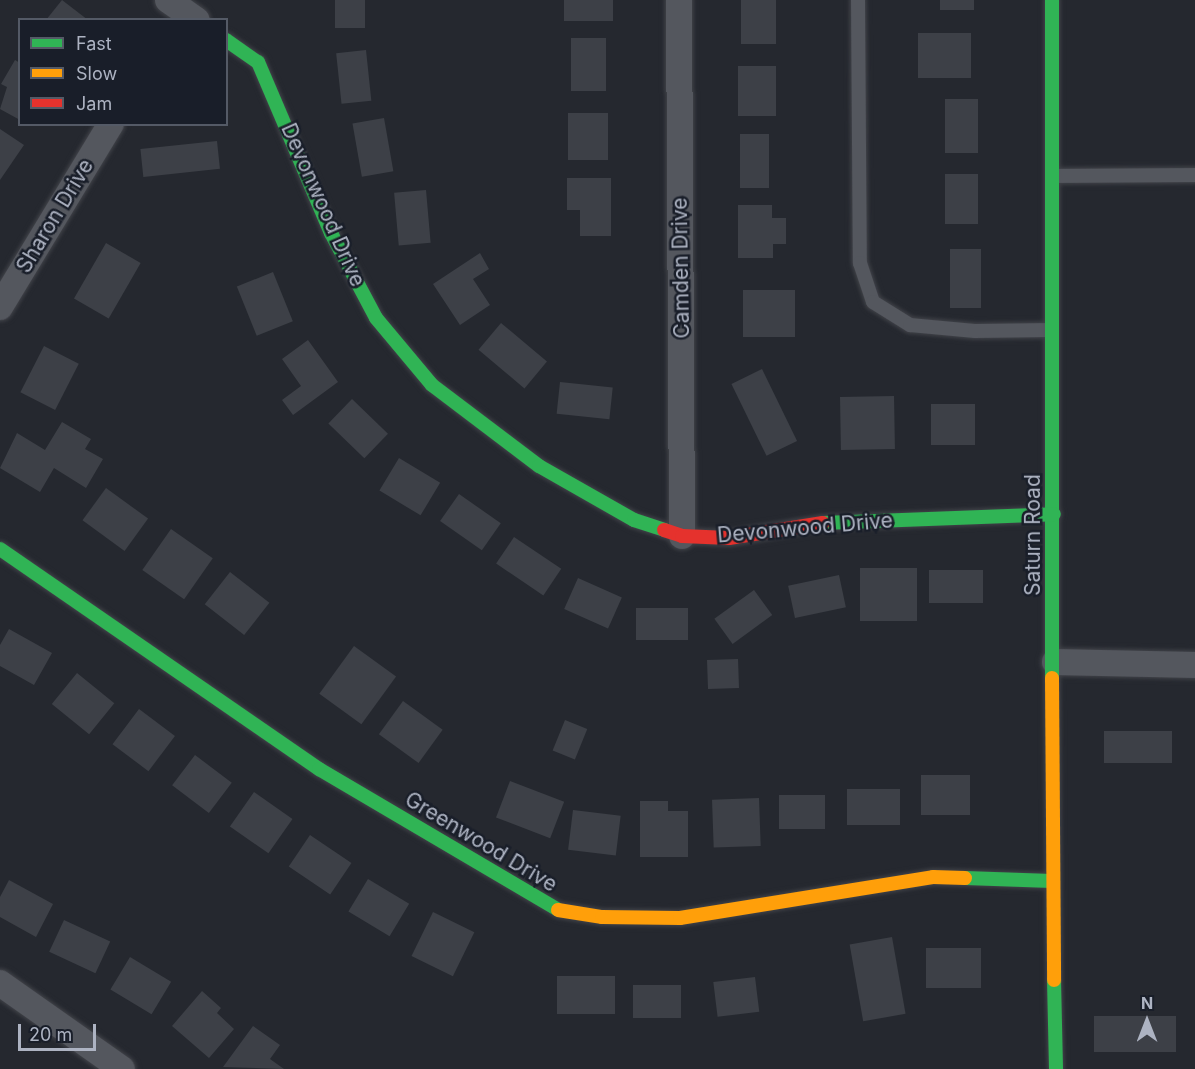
<!DOCTYPE html>
<style>
body{margin:0}
#map{position:relative;width:1195px;height:1069px;overflow:hidden;background:#25282f;font-family:Inter,sans-serif}
div>[style]{position:absolute}
[style*='--x']{left:calc(var(--x)*1px);top:calc(var(--y)*1px);width:calc(var(--w)*1px);rotate:calc(var(--a)*1deg)}
.building>*{inset:0;background:#3d4047;transform-origin:0 0}
.roads{filter:drop-shadow(0 0 2px #414349) drop-shadow(0 0 2px #414349)}
.lane>*{height:14px;margin:-7px;padding:0 7px;transform-origin:7px;border-radius:7px;background:#54575e}
.street>*{height:26px;margin:-13px;padding:0 13px;transform-origin:13px;border-radius:13px;background:#54575e}
.fast>*{height:14px;margin:-7px;padding:0 7px;transform-origin:7px;border-radius:7px;background:#30b455}
.slow>*{height:14px;margin:-7px;padding:0 7px;transform-origin:7px;border-radius:7px;background:#ff9f0a}
.jam>*{height:14px;margin:-7px;padding:0 7px;transform-origin:7px;border-radius:7px;background:#e5322d}
span{translate:-50% -50%;white-space:nowrap;text-align:center;line-height:1.15;-webkit-text-stroke:5px #191e29;paint-order:stroke}
.street-label{font-size:21px;color:#adb3c2}
.legend{position:absolute;left:18px;top:18px;width:210px;height:108px;box-sizing:border-box;background:#191e29;border:2px solid #545a66;margin:0;padding:8px 10px;list-style:none;font-size:18px;color:#adb3c2}
.legend li{display:flex;align-items:center;gap:12px;height:30px}
.legend b{width:30px;border:2px solid #545a66}
.north{position:absolute;left:1117px;top:991px;width:60px;height:60px;-webkit-text-stroke:4px #191e29;paint-order:stroke;rotate:0deg;font-size:16px;font-weight:700;line-height:24px;text-align:center;color:#adb3c2}
.north::after{content:'';display:block;margin:auto;width:21px;height:27px;background:#adb3c2;clip-path:polygon(50% 0,100% 100%,50% 72%,0 100%)}
.scale{position:absolute;left:18px;top:1024px;width:78px;height:27px;box-sizing:border-box;border:3px solid #adb3c2;border-top:0;padding-left:8px;font-size:18px;line-height:21px;white-space:nowrap;color:#adb3c2;-webkit-text-stroke:4px #191e29;paint-order:stroke}
</style>
<div id="map">
<div class="building">
<i style="clip-path:polygon(62px 0,88px 20px,46px 20px)"></i>
<i style="left:335px;top:0;width:30px;height:28px"></i>
<i style="left:564px;top:0;width:49px;height:21px"></i>
<i style="left:741px;top:0;width:35px;height:44px"></i>
<i style="left:940px;top:0;width:34px;height:10px"></i>
<i style="left:918px;top:33px;width:53px;height:45px"></i>
<i style="left:571px;top:38px;width:35px;height:53px"></i>
<i style="left:366px;top:50px;width:51px;height:30px;rotate:84deg"></i>
<i style="clip-path:polygon(15px 60px,20px 63px,20px 120px,0 109px,7px 87px,1px 84px)"></i>
<i style="left:738px;top:66px;width:38px;height:50px"></i>
<i style="left:945px;top:99px;width:33px;height:54px"></i>
<i style="left:568px;top:113px;width:40px;height:47px"></i>
<i style="left:384px;top:118px;width:54px;height:32px;rotate:80deg"></i>
<i style="clip-path:polygon(0 129px,24px 145px,0 180px)"></i>
<i style="left:740px;top:134px;width:29px;height:54px"></i>
<i style="left:217px;top:141px;width:28px;height:77px;rotate:84deg"></i>
<i style="left:945px;top:174px;width:33px;height:50px"></i>
<i style="clip-path:polygon(567px 178px,611px 178px,611px 236px,580px 236px,580px 210px,567px 210px)"></i>
<i style="left:426px;top:190px;width:53px;height:32px;rotate:85deg"></i>
<i style="clip-path:polygon(738px 205px,772px 205px,772px 218px,786px 218px,786px 244px,773px 244px,773px 258px,738px 258px)"></i>
<i style="left:106px;top:243px;width:40px;height:64px;rotate:30deg"></i>
<i style="left:950px;top:249px;width:31px;height:59px"></i>
<i style="clip-path:polygon(480px 253px,489px 269px,473px 279px,490px 305px,460px 325px,433px 284px)"></i>
<i style="left:273px;top:272px;width:53px;height:39px;rotate:68deg"></i>
<i style="left:743px;top:290px;width:52px;height:47px"></i>
<i style="left:501px;top:323px;width:60px;height:35px;rotate:40deg"></i>
<i style="clip-path:polygon(308px 340px,338px 382px,293px 415px,282px 400px,301px 386px,282px 359px)"></i>
<i style="left:44px;top:346px;width:39px;height:52px;rotate:27deg"></i>
<i style="left:762px;top:369px;width:80px;height:34px;rotate:64deg"></i>
<i style="left:560px;top:382px;width:53px;height:32px;rotate:6deg"></i>
<i style="left:894px;top:396px;width:53px;height:54px;rotate:89deg"></i>
<i style="left:352px;top:399px;width:50px;height:34px;rotate:44deg"></i>
<i style="left:931px;top:404px;width:44px;height:41px"></i>
<i style="clip-path:polygon(62px 422px,91px 439px,85px 449px,103px 459px,86px 488px,54px 468px,40px 492px,0 468px,17px 433px,45px 450px)"></i>
<i style="left:399px;top:458px;width:48px;height:38px;rotate:31deg"></i>
<i style="left:106px;top:488px;width:52px;height:40px;rotate:36deg"></i>
<i style="left:459px;top:494px;width:51px;height:33px;rotate:35deg"></i>
<i style="left:171px;top:529px;width:51px;height:50px;rotate:35deg"></i>
<i style="left:514px;top:537px;width:57px;height:32px;rotate:34deg"></i>
<i style="left:860px;top:568px;width:57px;height:53px"></i>
<i style="left:929px;top:570px;width:54px;height:33px"></i>
<i style="left:230px;top:572px;width:50px;height:41px;rotate:38deg"></i>
<i style="left:839px;top:575px;width:33px;height:52px;rotate:78deg"></i>
<i style="left:578px;top:578px;width:48px;height:34px;rotate:24deg"></i>
<i style="left:754px;top:590px;width:31px;height:49px;rotate:54deg"></i>
<i style="left:636px;top:608px;width:52px;height:32px"></i>
<i style="clip-path:polygon(9px 629px,52px 653px,34px 685px,0 666px,0 645px)"></i>
<i style="left:354px;top:646px;width:52px;height:59px;rotate:36deg"></i>
<i style="left:738px;top:659px;width:29px;height:31px;rotate:88deg"></i>
<i style="left:77px;top:673px;width:48px;height:40px;rotate:39deg"></i>
<i style="left:403px;top:701px;width:49px;height:41px;rotate:36deg"></i>
<i style="left:139px;top:709px;width:45px;height:44px;rotate:37deg"></i>
<i style="left:565px;top:720px;width:24px;height:33px;rotate:22deg"></i>
<i style="left:1104px;top:731px;width:68px;height:32px"></i>
<i style="left:195px;top:755px;width:46px;height:38px;rotate:37deg"></i>
<i style="left:921px;top:775px;width:49px;height:40px"></i>
<i style="left:510px;top:781px;width:58px;height:39px;rotate:21deg"></i>
<i style="left:847px;top:789px;width:53px;height:36px"></i>
<i style="left:254px;top:792px;width:47px;height:42px;rotate:35deg"></i>
<i style="left:779px;top:795px;width:46px;height:34px"></i>
<i style="left:759px;top:798px;width:48px;height:47px;rotate:88deg"></i>
<i style="clip-path:polygon(640px 801px,668px 801px,668px 811px,688px 811px,688px 857px,640px 857px)"></i>
<i style="left:573px;top:810px;width:48px;height:40px;rotate:7deg"></i>
<i style="left:310px;top:835px;width:50px;height:38px;rotate:34deg"></i>
<i style="left:368px;top:879px;width:48px;height:38px;rotate:31deg"></i>
<i style="clip-path:polygon(9px 880px,53px 904px,36px 937px,0 917px,0 897px)"></i>
<i style="left:433px;top:912px;width:46px;height:49px;rotate:26deg"></i>
<i style="left:64px;top:920px;width:51px;height:35px;rotate:25deg"></i>
<i style="left:892px;top:937px;width:78px;height:43px;rotate:80deg"></i>
<i style="left:926px;top:948px;width:55px;height:40px"></i>
<i style="left:130px;top:957px;width:48px;height:38px;rotate:31deg"></i>
<i style="left:557px;top:976px;width:58px;height:38px"></i>
<i style="left:755px;top:977px;width:35px;height:42px;rotate:83deg"></i>
<i style="left:633px;top:985px;width:48px;height:33px"></i>
<i style="clip-path:polygon(202px 991px,221px 1008px,217px 1013px,234px 1029px,209px 1058px,172px 1026px)"></i>
<i style="left:1094px;top:1016px;width:82px;height:36px"></i>
<i style="clip-path:polygon(253px 1026px,280px 1045px,270px 1059px,284px 1069px,223px 1067px)"></i>
</div>
<div class="roads">
<div class="lane">
<i style="--x:858;--y:0;--w:263;--a:89.6"></i>
<i style="--x:860;--y:263;--w:41;--a:71.6"></i>
<i style="--x:873;--y:302;--w:44;--a:31.9"></i>
<i style="--x:910;--y:325;--w:65;--a:5.3"></i>
<i style="--x:975;--y:331;--w:77;--a:-0.7"></i>
<i style="--x:1053;--y:176;--w:142;--a:-0.4"></i>
</div>
<div class="street">
<i style="--x:168;--y:0;--w:35;--a:35"></i>
<i style="--x:679;--y:0;--w:536;--a:89.68"></i>
<i style="--x:0;--y:307;--w:214;--a:-58.8"></i>
<i style="--x:1055;--y:662;--w:140;--a:1.2"></i>
<i style="--x:0;--y:983;--w:149;--a:35.2"></i>
</div>
<div class="fast">
<i style="--x:1052;--y:0;--w:678;--a:90"></i>
<i style="--x:226;--y:40;--w:39;--a:35"></i>
<i style="--x:258;--y:62;--w:186;--a:66.9"></i>
<i style="--x:331;--y:233;--w:96;--a:62.1"></i>
<i style="--x:376;--y:318;--w:87;--a:50.1"></i>
<i style="--x:432;--y:385;--w:134;--a:37.1"></i>
<i style="--x:539;--y:466;--w:109;--a:29.6"></i>
<i style="--x:634;--y:520;--w:32;--a:18"></i>
<i style="--x:823;--y:523;--w:231;--a:-2.2"></i>
<i style="--x:0;--y:549;--w:388;--a:34.6"></i>
<i style="--x:319;--y:769;--w:277;--a:30.5"></i>
<i style="--x:965;--y:878;--w:87;--a:2"></i>
<i style="--x:1054;--y:980;--w:89;--a:88.7"></i>
</div>
<div class="slow">
<i style="--x:1052;--y:678;--w:302;--a:89.6"></i>
<i style="--x:558;--y:910;--w:45;--a:9"></i>
<i style="--x:602;--y:917;--w:78;--a:0.7"></i>
<i style="--x:680;--y:918;--w:256;--a:-9.2"></i>
<i style="--x:933;--y:877;--w:32;--a:2"></i>
</div>
<div class="jam">
<i style="--x:664;--y:530;--w:19;--a:18"></i>
<i style="--x:682;--y:536;--w:47;--a:2.4"></i>
<i style="--x:729;--y:538;--w:95;--a:-9.1"></i>
</div>
</div>
<div class="street-label">
<span style="left:323px;top:205px;rotate:66deg">Devonwood Drive</span>
<span style="left:55px;top:216px;rotate:-59deg">Sharon Drive</span>
<span style="left:681px;top:268px;rotate:-91deg">Camden Drive</span>
<span style="left:805px;top:528px;rotate:-5deg">Devonwood Drive</span>
<span style="left:1033px;top:535px;rotate:-90deg">Saturn Road</span>
<span style="left:481px;top:842px;rotate:31deg">Greenwood Drive</span>
</div>
<ul class="legend">
<li><b style="height:8px;background:#30b455"></b>Fast</li>
<li><b style="height:8px;background:#ff9f0a"></b>Slow</li>
<li><b style="height:8px;background:#e5322d"></b>Jam</li>
</ul>
<div class="north">N</div>
<div class="scale">20 m</div>
</div>
